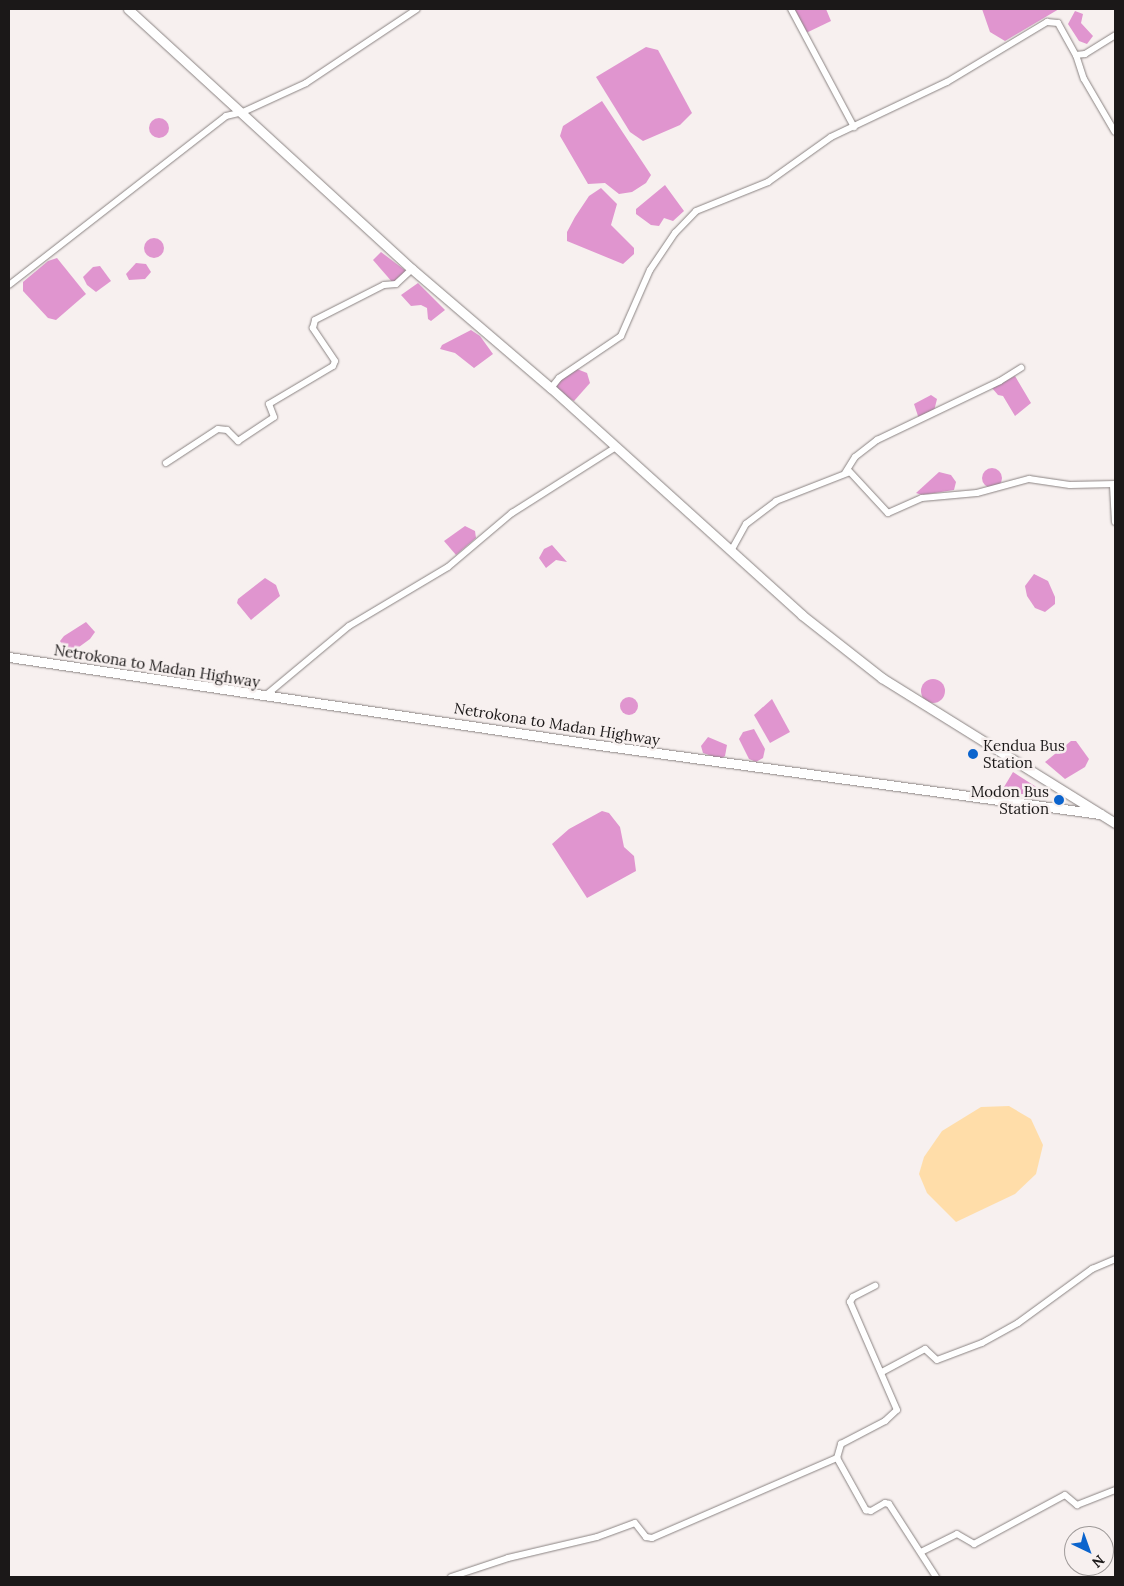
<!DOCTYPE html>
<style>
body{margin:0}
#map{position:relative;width:1124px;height:1586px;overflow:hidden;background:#f7f0ef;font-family:Lora,serif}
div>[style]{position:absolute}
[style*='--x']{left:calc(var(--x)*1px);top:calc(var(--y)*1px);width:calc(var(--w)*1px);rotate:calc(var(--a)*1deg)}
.green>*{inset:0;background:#ffdda9}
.water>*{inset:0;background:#e095cf}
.round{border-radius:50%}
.roads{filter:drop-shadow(0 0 1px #8a8382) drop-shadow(0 0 1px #8a8382)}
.minor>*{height:6px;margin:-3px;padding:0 3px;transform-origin:3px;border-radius:3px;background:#fff}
.secondary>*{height:9px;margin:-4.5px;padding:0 4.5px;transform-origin:4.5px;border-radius:4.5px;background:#fff}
.dots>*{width:14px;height:14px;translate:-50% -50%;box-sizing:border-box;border:2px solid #f7f0ef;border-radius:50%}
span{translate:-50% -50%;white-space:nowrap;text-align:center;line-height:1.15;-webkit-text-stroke:5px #f7f0ef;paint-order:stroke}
.street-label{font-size:15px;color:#1b1818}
.poi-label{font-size:15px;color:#1b1818}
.left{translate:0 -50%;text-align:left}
.right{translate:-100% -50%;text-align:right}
.frame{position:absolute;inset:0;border:10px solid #1b1818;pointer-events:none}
.north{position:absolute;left:1064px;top:1526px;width:50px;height:50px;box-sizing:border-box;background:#f7f0ef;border:1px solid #9f9a99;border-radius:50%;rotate:138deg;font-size:14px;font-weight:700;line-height:20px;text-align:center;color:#1b1818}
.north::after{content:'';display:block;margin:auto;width:18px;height:22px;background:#0b64cd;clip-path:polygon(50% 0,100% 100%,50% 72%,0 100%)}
</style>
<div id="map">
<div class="green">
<i style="clip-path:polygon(1009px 1106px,1031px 1119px,1043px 1145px,1036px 1174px,1015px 1194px,956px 1222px,927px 1193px,919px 1174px,924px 1157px,942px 1131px,981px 1107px)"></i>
</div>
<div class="water">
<i style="clip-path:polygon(794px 9px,826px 9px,831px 21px,806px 33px)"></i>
<i style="clip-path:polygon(982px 9px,1059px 9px,1005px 41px,990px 32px)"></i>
<i style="clip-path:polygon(1075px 11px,1083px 14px,1081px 23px,1093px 36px,1087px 44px,1079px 41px,1068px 24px)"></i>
<i style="clip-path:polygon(646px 47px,658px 50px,692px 113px,680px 125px,643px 141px,630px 132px,596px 77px)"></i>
<i style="clip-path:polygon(602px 101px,651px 175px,646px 183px,632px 192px,619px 194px,605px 183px,588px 184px,560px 136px,563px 126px)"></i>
<i class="round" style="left:149px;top:118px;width:20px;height:20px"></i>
<i style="clip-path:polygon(665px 185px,684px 211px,673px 221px,664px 218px,659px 226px,651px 225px,636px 214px,636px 209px)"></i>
<i style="clip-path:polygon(601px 188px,617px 204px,611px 225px,634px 248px,634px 254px,623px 264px,567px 241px,567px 232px,575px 217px,589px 196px)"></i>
<i class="round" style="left:144px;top:238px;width:20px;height:20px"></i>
<i style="clip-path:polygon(381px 252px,406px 271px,393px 283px,373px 260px)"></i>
<i style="clip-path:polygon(57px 258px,86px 294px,56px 320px,48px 318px,23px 291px,23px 282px,48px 261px)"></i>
<i style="clip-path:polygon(136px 263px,146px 264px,151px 272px,145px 279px,129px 280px,126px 274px)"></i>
<i style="clip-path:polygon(100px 266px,111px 281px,96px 292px,87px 285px,83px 277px,93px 267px)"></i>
<i style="clip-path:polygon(418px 283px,445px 310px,431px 321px,428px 319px,427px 308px,421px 305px,411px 306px,401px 295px)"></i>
<i style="clip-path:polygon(471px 330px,480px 336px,493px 354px,474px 368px,455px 353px,440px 349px,442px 345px)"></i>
<i style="clip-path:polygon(577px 369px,587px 373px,590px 383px,574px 401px,562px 395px,556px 386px,562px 378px)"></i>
<i style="clip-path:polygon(1015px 376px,1031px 403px,1015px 416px,1003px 396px,998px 395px,992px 388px)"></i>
<i style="clip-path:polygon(931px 395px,937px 399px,934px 411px,919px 419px,914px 404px)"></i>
<i class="round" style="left:982px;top:468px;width:20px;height:20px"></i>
<i style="clip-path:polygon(939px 472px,951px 475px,956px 482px,954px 490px,922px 495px,916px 493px)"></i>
<i style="clip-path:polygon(465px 526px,475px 531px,476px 538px,456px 555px,444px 541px)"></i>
<i style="clip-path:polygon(552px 545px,567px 562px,556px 560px,546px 568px,539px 558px,544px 549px)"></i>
<i style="clip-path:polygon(1034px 574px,1048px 581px,1055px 597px,1055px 604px,1045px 612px,1035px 608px,1027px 596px,1025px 586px)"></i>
<i style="clip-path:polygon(265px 578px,276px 585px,280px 596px,251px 620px,237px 603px,238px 599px)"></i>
<i style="clip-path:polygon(86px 622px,95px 632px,90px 639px,79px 647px,65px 650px,60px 641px,64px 636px)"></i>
<i class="round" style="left:921px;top:679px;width:24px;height:24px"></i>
<i class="round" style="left:620px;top:697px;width:18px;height:18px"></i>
<i style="clip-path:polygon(772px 699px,790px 732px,770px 743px,754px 715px)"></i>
<i style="clip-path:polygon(754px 729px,765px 749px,763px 758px,756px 762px,749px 759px,739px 739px,743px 732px)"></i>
<i style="clip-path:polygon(708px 737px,727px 745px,725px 756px,720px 759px,703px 753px,701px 746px)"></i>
<i style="clip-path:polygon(1071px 741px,1076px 741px,1089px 759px,1085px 767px,1065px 779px,1045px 762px)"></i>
<i style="clip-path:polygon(1013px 772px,1041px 790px,1036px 798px,1009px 793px,1004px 787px)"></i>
<i style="clip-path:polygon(602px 811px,609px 813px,620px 827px,624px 847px,634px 856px,636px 871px,587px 898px,552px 844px,569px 829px)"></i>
</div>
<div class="roads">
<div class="minor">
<i style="--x:791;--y:9;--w:134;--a:61.9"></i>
<i style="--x:1076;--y:55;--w:25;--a:72"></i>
<i style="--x:1084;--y:79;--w:61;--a:59.7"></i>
<i style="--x:9;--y:285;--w:275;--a:-37.9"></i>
<i style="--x:226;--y:116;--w:17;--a:-13"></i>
<i style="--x:243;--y:112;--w:69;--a:-24.7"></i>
<i style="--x:306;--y:83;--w:133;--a:-33.7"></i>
<i style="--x:551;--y:388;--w:13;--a:-51"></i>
<i style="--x:559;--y:378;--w:75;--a:-34.1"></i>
<i style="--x:621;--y:336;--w:72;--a:-66.3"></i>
<i style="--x:650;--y:270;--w:45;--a:-56"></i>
<i style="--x:675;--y:233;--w:30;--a:-46"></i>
<i style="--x:696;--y:211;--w:78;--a:-21.9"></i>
<i style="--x:768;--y:182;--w:77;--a:-35.5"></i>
<i style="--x:831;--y:137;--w:128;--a:-25.4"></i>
<i style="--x:947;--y:82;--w:117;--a:-31"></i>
<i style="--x:1047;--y:22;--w:11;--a:5"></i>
<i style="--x:1058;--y:23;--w:37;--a:61"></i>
<i style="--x:1076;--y:55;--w:9;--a:-6"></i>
<i style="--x:1085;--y:54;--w:36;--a:-32"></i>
<i style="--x:166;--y:463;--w:62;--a:-33.2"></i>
<i style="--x:218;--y:429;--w:9;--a:6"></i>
<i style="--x:227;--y:430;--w:16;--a:45"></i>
<i style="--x:238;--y:441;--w:43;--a:-33.7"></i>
<i style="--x:274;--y:417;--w:14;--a:-111"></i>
<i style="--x:269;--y:404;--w:74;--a:-30.7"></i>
<i style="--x:333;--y:366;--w:5;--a:-68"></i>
<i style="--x:335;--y:361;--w:40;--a:-124"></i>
<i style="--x:313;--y:328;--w:8;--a:-76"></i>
<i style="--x:315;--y:320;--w:77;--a:-26.9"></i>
<i style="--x:384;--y:285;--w:12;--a:-5"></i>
<i style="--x:396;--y:284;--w:22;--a:-43"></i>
<i style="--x:845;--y:473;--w:19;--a:-58"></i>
<i style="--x:855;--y:457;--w:28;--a:-38"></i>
<i style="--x:877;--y:440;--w:136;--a:-25.6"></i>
<i style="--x:1000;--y:381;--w:25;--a:-32"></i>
<i style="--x:1113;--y:485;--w:37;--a:87"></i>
<i style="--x:731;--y:551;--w:31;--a:-61"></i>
<i style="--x:746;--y:524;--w:38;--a:-37"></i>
<i style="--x:776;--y:501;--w:79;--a:-21.4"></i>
<i style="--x:850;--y:472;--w:56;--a:47.2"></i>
<i style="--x:888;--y:513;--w:37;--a:-24"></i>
<i style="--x:922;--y:498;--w:55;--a:-5.2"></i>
<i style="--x:977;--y:493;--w:54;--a:-15.1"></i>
<i style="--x:1029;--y:479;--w:41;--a:8.3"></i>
<i style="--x:1070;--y:485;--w:45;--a:-1.3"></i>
<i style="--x:265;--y:696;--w:109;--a:-39.8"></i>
<i style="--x:349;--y:626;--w:115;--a:-30.8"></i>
<i style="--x:448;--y:567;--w:84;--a:-40.2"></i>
<i style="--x:512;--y:513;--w:123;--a:-32.4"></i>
<i style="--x:882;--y:1372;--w:49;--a:-28.1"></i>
<i style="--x:925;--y:1349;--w:16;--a:43"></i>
<i style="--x:937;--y:1360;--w:48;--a:-20.7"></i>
<i style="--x:982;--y:1343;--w:41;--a:-29.1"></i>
<i style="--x:1018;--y:1323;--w:92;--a:-36.1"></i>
<i style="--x:1092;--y:1269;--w:25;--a:-23"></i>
<i style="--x:837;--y:1458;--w:15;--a:-74"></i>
<i style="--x:841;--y:1444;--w:50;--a:-27.6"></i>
<i style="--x:885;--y:1421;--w:16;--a:-43"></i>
<i style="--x:897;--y:1410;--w:118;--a:-113.5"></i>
<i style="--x:850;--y:1302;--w:6;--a:-59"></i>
<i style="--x:853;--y:1297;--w:25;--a:-27"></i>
<i style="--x:921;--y:1552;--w:40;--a:-26.6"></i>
<i style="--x:957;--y:1534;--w:20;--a:30"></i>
<i style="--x:974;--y:1544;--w:103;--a:-28.3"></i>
<i style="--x:1065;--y:1495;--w:16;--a:40"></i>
<i style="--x:1077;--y:1505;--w:41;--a:-21.5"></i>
<i style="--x:451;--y:1577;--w:60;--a:-18.4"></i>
<i style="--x:508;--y:1558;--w:91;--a:-13.3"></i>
<i style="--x:597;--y:1537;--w:40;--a:-20.2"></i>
<i style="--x:635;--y:1523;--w:18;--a:52"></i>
<i style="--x:646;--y:1537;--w:6;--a:9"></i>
<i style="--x:652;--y:1538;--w:202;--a:-23.4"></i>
<i style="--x:837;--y:1458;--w:60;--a:60.9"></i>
<i style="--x:866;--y:1510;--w:5;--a:11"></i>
<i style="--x:871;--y:1511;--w:16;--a:-30"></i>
<i style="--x:885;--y:1503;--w:4;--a:14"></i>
<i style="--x:889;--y:1504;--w:87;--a:57.2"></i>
</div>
<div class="secondary">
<i style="--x:128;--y:9;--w:385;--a:42.5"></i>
<i style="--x:412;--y:269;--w:183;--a:40.6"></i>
<i style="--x:551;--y:388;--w:338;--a:42.1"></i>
<i style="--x:802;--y:615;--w:102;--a:38.2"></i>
<i style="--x:882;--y:678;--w:274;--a:31.9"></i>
<i style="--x:9;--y:657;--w:589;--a:8.49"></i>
<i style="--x:592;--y:744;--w:513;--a:7.85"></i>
</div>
</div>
<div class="dots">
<i style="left:973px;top:754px;background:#0b64cd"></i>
<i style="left:1059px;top:800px;background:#0b64cd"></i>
</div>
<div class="street-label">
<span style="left:157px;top:666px;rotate:9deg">Netrokona to Madan Highway</span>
<span style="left:557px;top:724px;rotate:9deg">Netrokona to Madan Highway</span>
</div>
<div class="poi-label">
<span class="left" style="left:983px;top:754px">Kendua Bus<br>Station</span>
<span class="right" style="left:1049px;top:800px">Modon Bus<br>Station</span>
</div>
<div class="frame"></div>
<div class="north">N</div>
</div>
